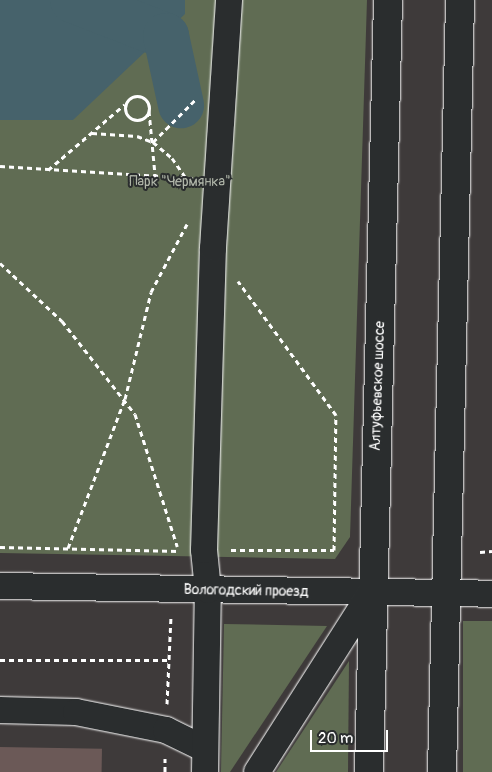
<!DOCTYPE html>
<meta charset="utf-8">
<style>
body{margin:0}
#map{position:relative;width:492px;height:772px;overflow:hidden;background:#3e3a3a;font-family:Pangolin,sans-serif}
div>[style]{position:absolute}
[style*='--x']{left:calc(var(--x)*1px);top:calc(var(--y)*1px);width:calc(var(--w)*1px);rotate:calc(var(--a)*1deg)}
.green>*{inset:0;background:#606c53;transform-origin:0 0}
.water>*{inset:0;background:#46626b}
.river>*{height:46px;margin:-23px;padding:0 23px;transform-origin:23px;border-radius:23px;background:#46626b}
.building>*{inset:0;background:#6b5957;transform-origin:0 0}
.path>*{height:3px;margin-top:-1.5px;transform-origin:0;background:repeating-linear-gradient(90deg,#fff 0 5px,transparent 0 9px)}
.path>.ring{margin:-1.5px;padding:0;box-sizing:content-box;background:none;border:3px solid #fff;border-radius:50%}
.roads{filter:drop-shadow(0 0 1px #fff) drop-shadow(0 0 1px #fff)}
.minor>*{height:26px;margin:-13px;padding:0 13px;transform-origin:13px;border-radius:13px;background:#2a2d2e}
.major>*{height:28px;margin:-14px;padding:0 14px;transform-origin:14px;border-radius:14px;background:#2a2d2e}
span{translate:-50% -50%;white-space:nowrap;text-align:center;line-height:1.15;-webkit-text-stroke:4px #2a2d2e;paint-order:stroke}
.park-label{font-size:14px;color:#b0b6a9}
.street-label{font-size:14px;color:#fff}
.scale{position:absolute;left:310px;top:730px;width:78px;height:22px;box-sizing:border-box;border:2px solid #fff;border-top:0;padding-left:6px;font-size:15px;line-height:18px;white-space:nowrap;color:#fff;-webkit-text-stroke:4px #2a2d2e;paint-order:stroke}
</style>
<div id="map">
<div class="green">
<i style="clip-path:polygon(0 0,367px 0,350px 537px,335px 559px,0 553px)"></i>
<i style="left:463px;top:621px;width:29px;height:151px"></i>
<i style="clip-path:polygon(224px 624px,327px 626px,230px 772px,221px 772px)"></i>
<i style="clip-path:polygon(349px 661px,348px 772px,276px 772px)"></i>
</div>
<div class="water">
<i style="clip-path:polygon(0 0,185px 0,185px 14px,73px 120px,0 120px)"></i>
</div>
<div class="river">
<i style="--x:73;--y:0;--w:100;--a:21.2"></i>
<i style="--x:166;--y:36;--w:71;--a:77.7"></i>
</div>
<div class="building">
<i style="left:0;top:747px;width:102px;height:25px;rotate:1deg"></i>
</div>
<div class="path">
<i class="ring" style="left:125px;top:96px;width:21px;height:21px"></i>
<i style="--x:149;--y:111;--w:64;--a:84.6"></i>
<i style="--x:92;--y:133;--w:45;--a:3.8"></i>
<i style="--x:137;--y:136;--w:17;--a:21"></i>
<i style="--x:153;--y:142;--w:25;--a:40"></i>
<i style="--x:172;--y:158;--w:24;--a:55"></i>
<i style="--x:153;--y:142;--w:59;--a:-45"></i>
<i style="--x:0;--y:166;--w:193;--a:3.6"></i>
<i style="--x:48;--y:170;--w:101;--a:-40.6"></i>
<i style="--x:0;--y:263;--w:85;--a:43.1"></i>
<i style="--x:62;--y:321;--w:118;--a:51.9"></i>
<i style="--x:135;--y:414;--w:139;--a:72.3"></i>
<i style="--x:0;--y:547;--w:179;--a:1.3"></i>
<i style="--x:68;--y:548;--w:160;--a:-69.1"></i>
<i style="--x:125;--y:399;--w:110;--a:-76.3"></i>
<i style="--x:151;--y:292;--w:77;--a:-62.1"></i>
<i style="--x:231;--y:550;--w:103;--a:0"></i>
<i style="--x:334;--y:550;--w:135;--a:-89.2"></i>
<i style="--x:336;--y:415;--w:166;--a:-126.2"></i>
<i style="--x:480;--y:552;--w:12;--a:-5"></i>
<i style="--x:0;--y:660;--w:168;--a:0"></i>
<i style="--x:167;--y:704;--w:89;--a:-87.4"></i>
<i style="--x:165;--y:772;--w:14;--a:-90"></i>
</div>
<div class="roads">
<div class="minor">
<i style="--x:0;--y:586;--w:492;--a:0.9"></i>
<i style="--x:0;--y:710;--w:76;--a:1.5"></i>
<i style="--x:76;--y:712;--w:92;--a:11.3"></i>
<i style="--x:166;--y:730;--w:43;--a:26"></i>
<i style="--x:205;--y:772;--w:182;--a:-89.1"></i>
<i style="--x:208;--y:590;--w:40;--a:-95.7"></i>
<i style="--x:204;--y:550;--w:302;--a:-88.3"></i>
<i style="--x:213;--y:248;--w:249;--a:-86.3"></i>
<i style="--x:257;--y:772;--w:212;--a:-57.5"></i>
</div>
<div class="major">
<i style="--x:369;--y:772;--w:772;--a:-88.59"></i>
<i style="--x:442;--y:772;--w:772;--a:-88.66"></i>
</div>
</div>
<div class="park-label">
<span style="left:180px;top:182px">Парк "Чермянка"</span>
</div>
<div class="street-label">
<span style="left:378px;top:386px;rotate:-88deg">Алтуфьевское шоссе</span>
<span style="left:246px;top:591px;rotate:1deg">Вологодский проезд</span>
</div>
<div class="scale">20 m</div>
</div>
